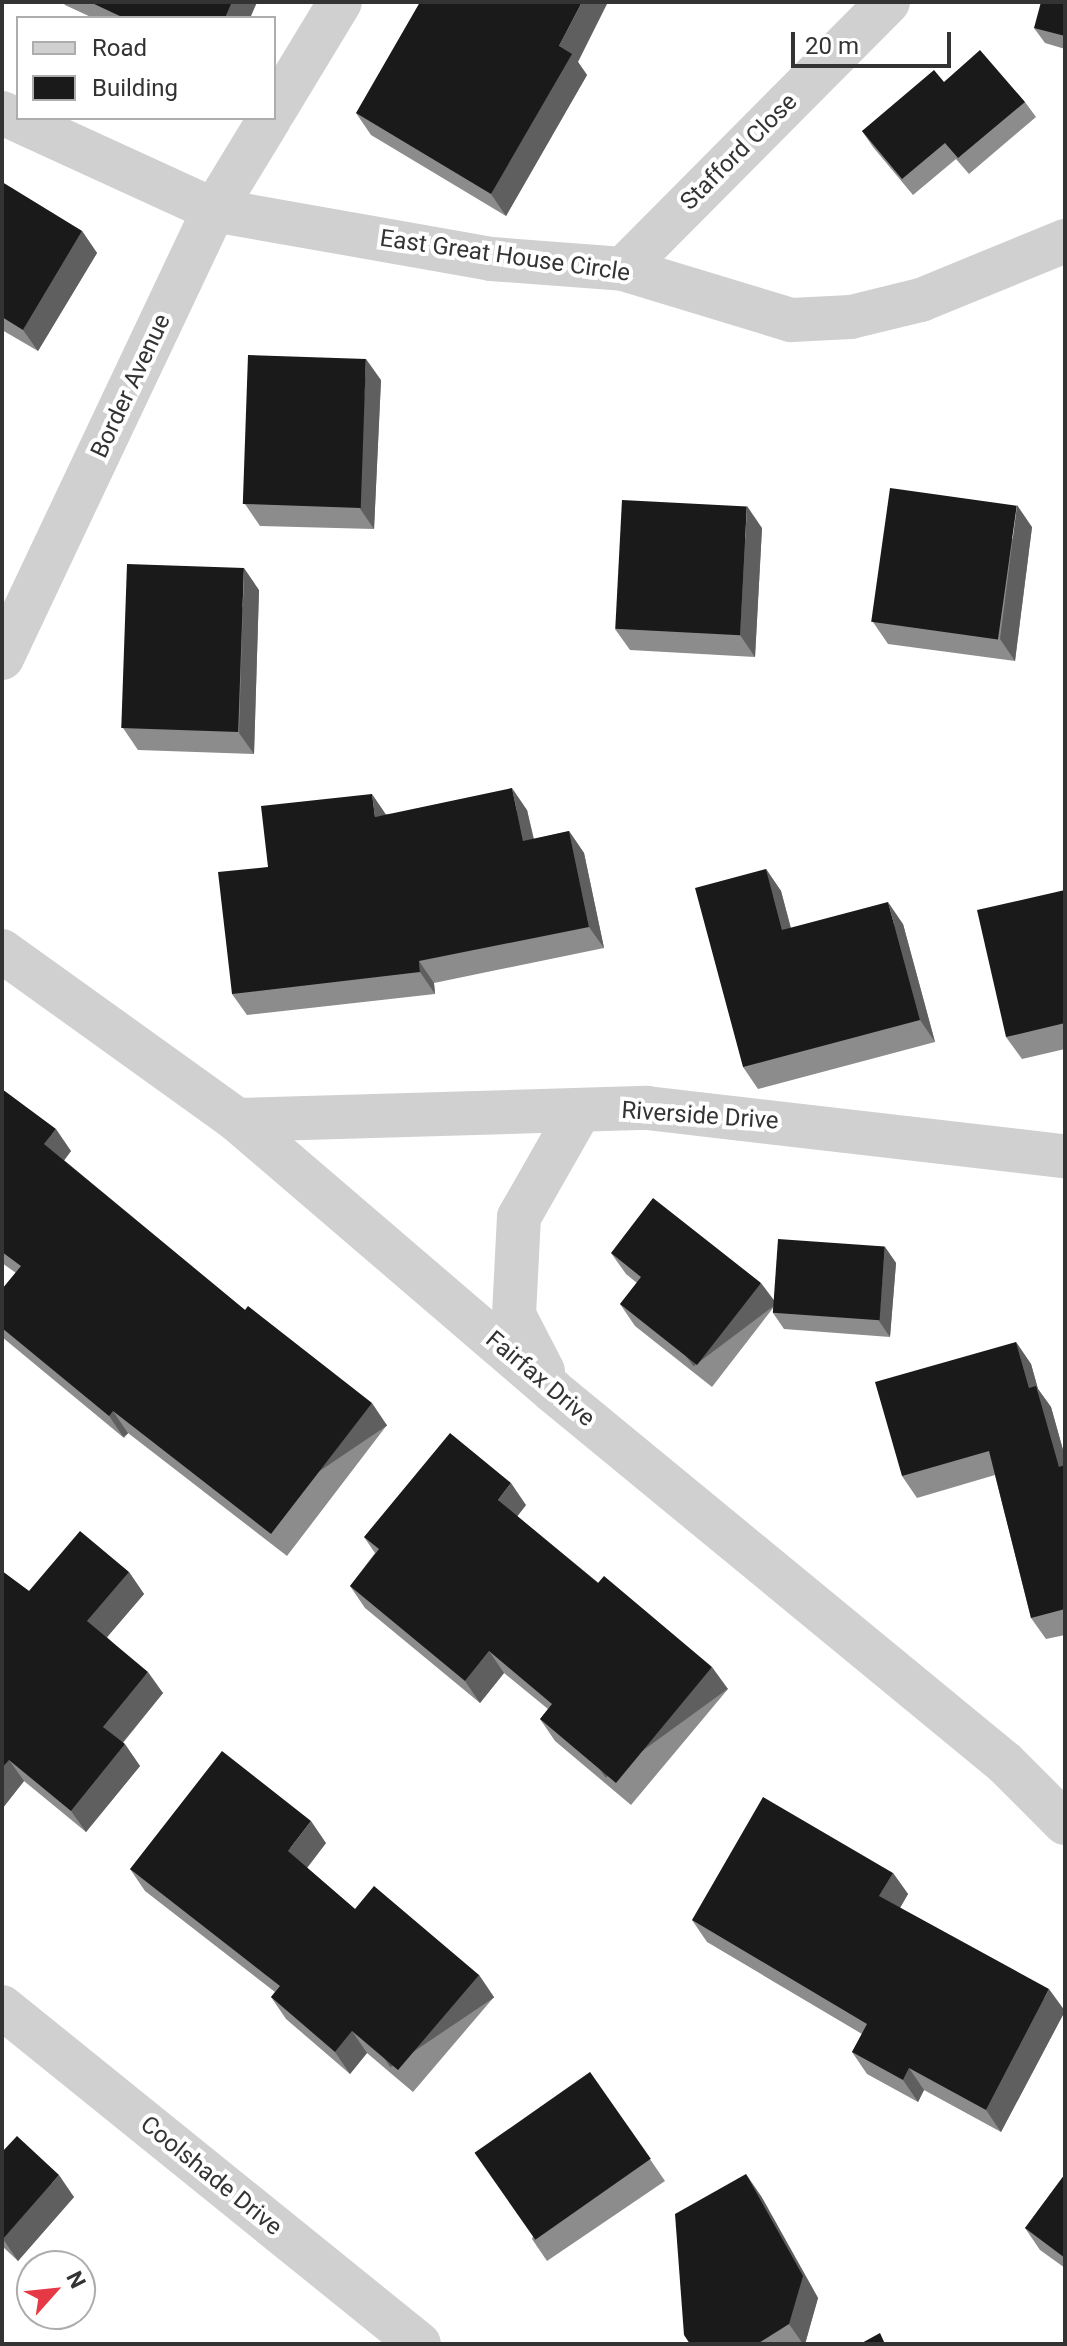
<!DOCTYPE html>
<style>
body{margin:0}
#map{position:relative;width:1067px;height:2346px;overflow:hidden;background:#fff;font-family:Roboto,sans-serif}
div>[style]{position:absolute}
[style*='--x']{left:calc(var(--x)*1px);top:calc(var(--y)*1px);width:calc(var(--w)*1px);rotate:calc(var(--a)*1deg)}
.minor>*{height:44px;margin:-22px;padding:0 22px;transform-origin:22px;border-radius:22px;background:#d0d0d0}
.wall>*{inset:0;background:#8c8c8c}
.shaded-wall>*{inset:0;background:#5f5f5f;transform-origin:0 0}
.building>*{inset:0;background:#1a1a1a;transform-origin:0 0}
span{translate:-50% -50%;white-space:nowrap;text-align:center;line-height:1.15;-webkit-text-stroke:8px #fff;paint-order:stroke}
.street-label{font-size:24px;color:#333}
.frame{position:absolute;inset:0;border:4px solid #333;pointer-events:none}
.legend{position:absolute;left:16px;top:16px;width:260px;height:104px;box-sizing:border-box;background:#fff;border:2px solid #adadad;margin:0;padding:10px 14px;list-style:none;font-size:24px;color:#333}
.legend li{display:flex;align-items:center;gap:16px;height:40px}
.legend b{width:40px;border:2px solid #adadad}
.north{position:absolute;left:16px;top:2250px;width:80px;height:80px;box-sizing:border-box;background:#fff;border:2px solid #adadad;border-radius:50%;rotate:63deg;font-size:22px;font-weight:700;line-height:32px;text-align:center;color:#333}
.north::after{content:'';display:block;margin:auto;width:28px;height:36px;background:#e63946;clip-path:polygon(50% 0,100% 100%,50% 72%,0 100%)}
.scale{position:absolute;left:791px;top:32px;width:160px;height:36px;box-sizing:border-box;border:4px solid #333;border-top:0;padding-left:10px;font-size:24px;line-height:28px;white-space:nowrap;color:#333;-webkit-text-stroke:6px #fff;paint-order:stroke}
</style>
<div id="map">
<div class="minor">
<i style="--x:274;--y:111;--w:127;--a:-58.8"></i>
<i style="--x:2;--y:113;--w:233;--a:24.6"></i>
<i style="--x:214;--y:210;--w:281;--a:10"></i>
<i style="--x:491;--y:259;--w:132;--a:4.3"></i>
<i style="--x:623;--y:269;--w:176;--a:16.9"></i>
<i style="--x:791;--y:320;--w:60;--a:-2.9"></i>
<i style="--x:851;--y:317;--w:72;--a:-13.7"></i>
<i style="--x:921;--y:300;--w:156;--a:-22.3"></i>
<i style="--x:623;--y:269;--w:376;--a:-45.2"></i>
<i style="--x:2;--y:658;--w:496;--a:-64.7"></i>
<i style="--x:214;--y:210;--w:108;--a:-58.7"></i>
<i style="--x:2;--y:951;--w:289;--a:35.7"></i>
<i style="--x:237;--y:1120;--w:416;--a:40.6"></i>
<i style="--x:553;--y:1391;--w:585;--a:39.45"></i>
<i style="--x:1005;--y:1763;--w:85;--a:45"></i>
<i style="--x:237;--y:1120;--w:410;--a:-1.7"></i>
<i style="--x:647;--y:1108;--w:421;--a:6.6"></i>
<i style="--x:543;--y:1371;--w:63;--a:-117.4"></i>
<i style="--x:514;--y:1315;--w:98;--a:-87.1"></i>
<i style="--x:519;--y:1217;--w:123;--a:-60.3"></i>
<i style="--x:2;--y:2007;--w:536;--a:38.94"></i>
</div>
<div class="wall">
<i style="clip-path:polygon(63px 2px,257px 2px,250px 18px,93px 18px,65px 5px)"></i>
<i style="clip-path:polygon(1065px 2px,1065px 49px,1045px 43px,1034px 28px)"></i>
<i style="clip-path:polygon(578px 62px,587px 75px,506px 216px,371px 135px,356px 113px)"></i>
<i style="clip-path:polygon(944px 82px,1025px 102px,1036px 117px,969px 174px,956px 159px,913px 195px,873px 147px,862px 131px)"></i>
<i style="clip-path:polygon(2px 182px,82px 231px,97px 253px,38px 351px,2px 330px)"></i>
<i style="clip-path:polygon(381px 380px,374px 529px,260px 526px,245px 504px)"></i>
<i style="clip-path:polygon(1032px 527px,1015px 661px,888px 644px,873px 622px)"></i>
<i style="clip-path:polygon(762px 528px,755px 657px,630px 650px,615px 629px)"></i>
<i style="clip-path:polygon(259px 590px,254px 754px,138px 750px,123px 728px)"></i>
<i style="clip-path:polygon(527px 810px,534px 839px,569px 831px,584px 853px,604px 948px,434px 983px,435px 994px,247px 1015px,232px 994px,268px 867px,386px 814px)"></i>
<i style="clip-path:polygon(766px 869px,781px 891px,791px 928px,903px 924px,935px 1042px,758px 1089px,743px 1067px)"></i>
<i style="clip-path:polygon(1065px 890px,1065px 1049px,1022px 1059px,1006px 1037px)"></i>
<i style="clip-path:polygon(2px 1089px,71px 1151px,64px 1160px,245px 1310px,387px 1425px,287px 1556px,128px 1433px,124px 1438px,2px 1337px,2px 1290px,16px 1273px,2px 1263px)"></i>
<i style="clip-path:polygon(885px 1247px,896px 1263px,890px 1337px,784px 1329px,773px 1313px,773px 1308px,712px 1387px,635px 1326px,620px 1304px,637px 1283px,626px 1274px,611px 1253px,774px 1301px)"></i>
<i style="clip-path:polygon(1016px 1342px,1031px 1364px,1038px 1389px,1051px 1407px,1065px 1457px,1065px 1635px,1046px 1639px,1031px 1618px,995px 1475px,917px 1498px,902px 1476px)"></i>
<i style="clip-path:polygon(526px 1505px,517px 1516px,728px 1689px,631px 1805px,555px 1741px,540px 1719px,548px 1709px,504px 1673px,480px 1703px,365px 1608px,350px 1586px,375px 1553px,364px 1537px)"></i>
<i style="clip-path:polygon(2px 1571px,29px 1591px,129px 1572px,144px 1594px,107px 1637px,163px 1693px,123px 1743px,140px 1766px,86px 1832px,24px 1781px,2px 1809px)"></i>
<i style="clip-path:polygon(326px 1843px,307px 1868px,355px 1909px,479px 1975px,494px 1997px,413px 2092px,367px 2053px,350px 2074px,286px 2019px,271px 1997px,275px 1992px,145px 1891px,130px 1869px)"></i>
<i style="clip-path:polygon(893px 1873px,908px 1894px,900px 1908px,1065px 2011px,1001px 2132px,924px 2090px,918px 2102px,867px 2074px,852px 2052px,862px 2034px,707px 1942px,692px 1920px)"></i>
<i style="clip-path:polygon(590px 2072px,665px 2181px,547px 2261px,532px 2239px)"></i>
<i style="clip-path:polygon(2px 2152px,74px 2197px,18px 2261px,2px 2246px)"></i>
<i style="clip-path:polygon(1065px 2174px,1065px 2268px,1040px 2250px,1025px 2228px)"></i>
<i style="clip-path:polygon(761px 2196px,818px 2298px,805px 2344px,690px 2344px)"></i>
</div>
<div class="shaded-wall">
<i style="clip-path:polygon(232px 2px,257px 2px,250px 18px,225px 18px)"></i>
<i style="clip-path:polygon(582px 2px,608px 2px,578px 62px,587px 75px,506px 216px,491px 194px,559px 46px)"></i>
<i style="clip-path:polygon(82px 231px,97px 253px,38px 351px,23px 330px)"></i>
<i style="clip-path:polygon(366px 359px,381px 380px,374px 529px,359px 507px)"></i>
<i style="clip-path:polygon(1017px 505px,1032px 527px,1015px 661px,1000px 639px)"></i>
<i style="clip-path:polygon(747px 506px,762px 528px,755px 657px,740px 635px)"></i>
<i style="clip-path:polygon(244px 568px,259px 590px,254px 754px,239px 733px)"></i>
<i style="clip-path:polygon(512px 788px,527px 810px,539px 863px,523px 841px)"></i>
<i style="clip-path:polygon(372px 794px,387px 816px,375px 817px)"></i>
<i style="clip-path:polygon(569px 831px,584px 853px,604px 948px,589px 927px)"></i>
<i style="clip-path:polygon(766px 869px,781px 891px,797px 952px,782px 930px)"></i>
<i style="clip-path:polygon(888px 902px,903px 924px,935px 1042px,920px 1020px)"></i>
<i style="clip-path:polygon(419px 961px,434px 983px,435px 994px,420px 972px)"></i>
<i style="clip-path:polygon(56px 1129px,71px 1151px,60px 1166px,44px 1144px)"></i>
<i style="clip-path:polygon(885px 1247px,896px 1263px,890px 1337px,879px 1321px)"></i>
<i style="left:761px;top:1283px;width:26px;height:104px;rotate:53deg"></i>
<i style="clip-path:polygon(1016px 1342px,1031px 1364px,1038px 1389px,1051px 1407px,1065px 1457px,1065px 1476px,1059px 1467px,1029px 1388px)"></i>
<i style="left:372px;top:1403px;width:27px;height:165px;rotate:56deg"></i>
<i style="left:113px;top:1411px;width:27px;height:6px;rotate:56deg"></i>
<i style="clip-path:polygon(511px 1483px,526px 1505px,513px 1522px,498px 1500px)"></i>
<i style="clip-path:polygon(129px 1572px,144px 1594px,102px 1643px,87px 1621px)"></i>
<i style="clip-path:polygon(489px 1651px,504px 1673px,480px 1703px,465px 1681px)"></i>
<i style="left:712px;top:1667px;width:27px;height:151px;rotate:54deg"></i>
<i style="clip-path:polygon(148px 1672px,163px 1693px,118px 1748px,103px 1727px)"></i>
<i style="clip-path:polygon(125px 1744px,140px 1766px,86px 1832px,71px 1811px)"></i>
<i style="clip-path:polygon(9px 1760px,24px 1781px,2px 1809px,2px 1768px)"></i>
<i style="clip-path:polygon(311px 1821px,326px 1843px,303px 1873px,288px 1851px)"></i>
<i style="clip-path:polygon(893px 1873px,908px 1894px,894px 1918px,879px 1896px)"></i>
<i style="left:479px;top:1975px;width:27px;height:125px;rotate:56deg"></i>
<i style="clip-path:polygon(1049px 1989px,1065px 2011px,1001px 2132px,986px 2110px)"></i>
<i style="clip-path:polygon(352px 2031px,367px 2053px,350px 2074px,335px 2052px)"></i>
<i style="clip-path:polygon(909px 2068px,924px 2090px,918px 2102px,903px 2080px)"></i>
<i style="clip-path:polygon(746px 2174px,761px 2196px,818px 2298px,805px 2344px,803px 2344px,789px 2324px)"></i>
<i style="clip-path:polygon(59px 2175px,74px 2197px,18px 2261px,3px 2239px)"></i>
</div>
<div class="building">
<i style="clip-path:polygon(90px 2px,232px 2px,225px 18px,124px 18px)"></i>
<i style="clip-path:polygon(420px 2px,582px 2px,559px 46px,572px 54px,491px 194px,356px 113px)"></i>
<i style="clip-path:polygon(1041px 2px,1065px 2px,1065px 36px,1034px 28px)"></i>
<i style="clip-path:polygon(980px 50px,1025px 102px,958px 158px,945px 143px,902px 179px,862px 131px,934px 70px,944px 82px)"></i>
<i style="clip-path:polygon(2px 182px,82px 231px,23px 330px,2px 317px)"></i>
<i style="left:248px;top:355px;width:118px;height:149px;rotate:2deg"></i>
<i style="left:890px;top:488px;width:128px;height:135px;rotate:8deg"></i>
<i style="left:622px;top:500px;width:125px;height:129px;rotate:3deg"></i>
<i style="left:127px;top:564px;width:117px;height:164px;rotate:2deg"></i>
<i style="clip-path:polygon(512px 788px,523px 841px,569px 831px,589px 927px,419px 961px,420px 972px,232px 994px,218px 872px,268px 867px,261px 806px,372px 794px,375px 817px)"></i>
<i style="clip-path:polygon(766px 869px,782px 930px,888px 902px,920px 1020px,743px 1067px,695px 888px)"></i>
<i style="clip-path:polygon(1065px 890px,1065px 1023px,1006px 1037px,977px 910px)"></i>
<i style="clip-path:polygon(2px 1089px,56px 1129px,44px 1144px,245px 1310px,248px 1306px,372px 1403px,271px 1534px,113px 1411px,109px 1416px,2px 1328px,2px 1289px,21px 1266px,2px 1252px)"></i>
<i style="clip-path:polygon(653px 1198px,761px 1283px,697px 1365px,620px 1304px,641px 1277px,611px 1253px)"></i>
<i style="left:778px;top:1239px;width:107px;height:74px;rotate:4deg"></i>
<i style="clip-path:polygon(1016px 1342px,1029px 1388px,1036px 1386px,1059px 1467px,1065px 1465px,1065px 1609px,1031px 1618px,989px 1451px,902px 1476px,875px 1382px)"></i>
<i style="clip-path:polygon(450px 1433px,511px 1483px,498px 1500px,598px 1583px,604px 1576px,712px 1667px,616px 1783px,540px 1719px,552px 1704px,489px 1651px,465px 1681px,350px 1586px,379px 1549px,364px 1537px)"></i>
<i style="clip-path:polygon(80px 1531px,129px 1572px,87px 1621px,148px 1672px,103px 1727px,125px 1744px,71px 1811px,9px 1760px,2px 1768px,2px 1571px,29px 1591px)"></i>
<i style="clip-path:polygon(222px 1751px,311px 1821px,288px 1851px,355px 1909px,374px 1886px,479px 1975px,398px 2070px,352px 2031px,335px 2052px,271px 1997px,280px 1986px,130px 1869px)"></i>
<i style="clip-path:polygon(763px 1797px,893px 1873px,879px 1896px,1049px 1989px,986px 2110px,909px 2068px,903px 2080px,852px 2052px,867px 2024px,692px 1920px)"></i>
<i style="left:590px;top:2072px;width:106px;height:141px;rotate:55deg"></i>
<i style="clip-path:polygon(17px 2136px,59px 2175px,3px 2239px,2px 2152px)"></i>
<i style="clip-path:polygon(746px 2174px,803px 2276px,789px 2324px,757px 2344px,690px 2344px,684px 2335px,675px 2214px)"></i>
<i style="clip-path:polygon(1065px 2174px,1065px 2258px,1025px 2228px)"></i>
<i style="clip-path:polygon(880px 2333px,885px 2344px,860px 2344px)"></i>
</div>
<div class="street-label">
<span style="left:739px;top:152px;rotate:-45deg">Stafford Close</span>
<span style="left:505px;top:256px;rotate:8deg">East Great House Circle</span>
<span style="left:131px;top:386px;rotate:-65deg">Border Avenue</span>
<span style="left:700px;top:1116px;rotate:4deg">Riverside Drive</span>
<span style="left:540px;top:1379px;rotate:40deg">Fairfax Drive</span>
<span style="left:211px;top:2176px;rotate:39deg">Coolshade Drive</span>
</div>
<div class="frame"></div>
<ul class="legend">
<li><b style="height:10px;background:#d0d0d0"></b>Road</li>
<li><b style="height:22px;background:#1a1a1a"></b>Building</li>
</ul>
<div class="north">N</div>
<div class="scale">20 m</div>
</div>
